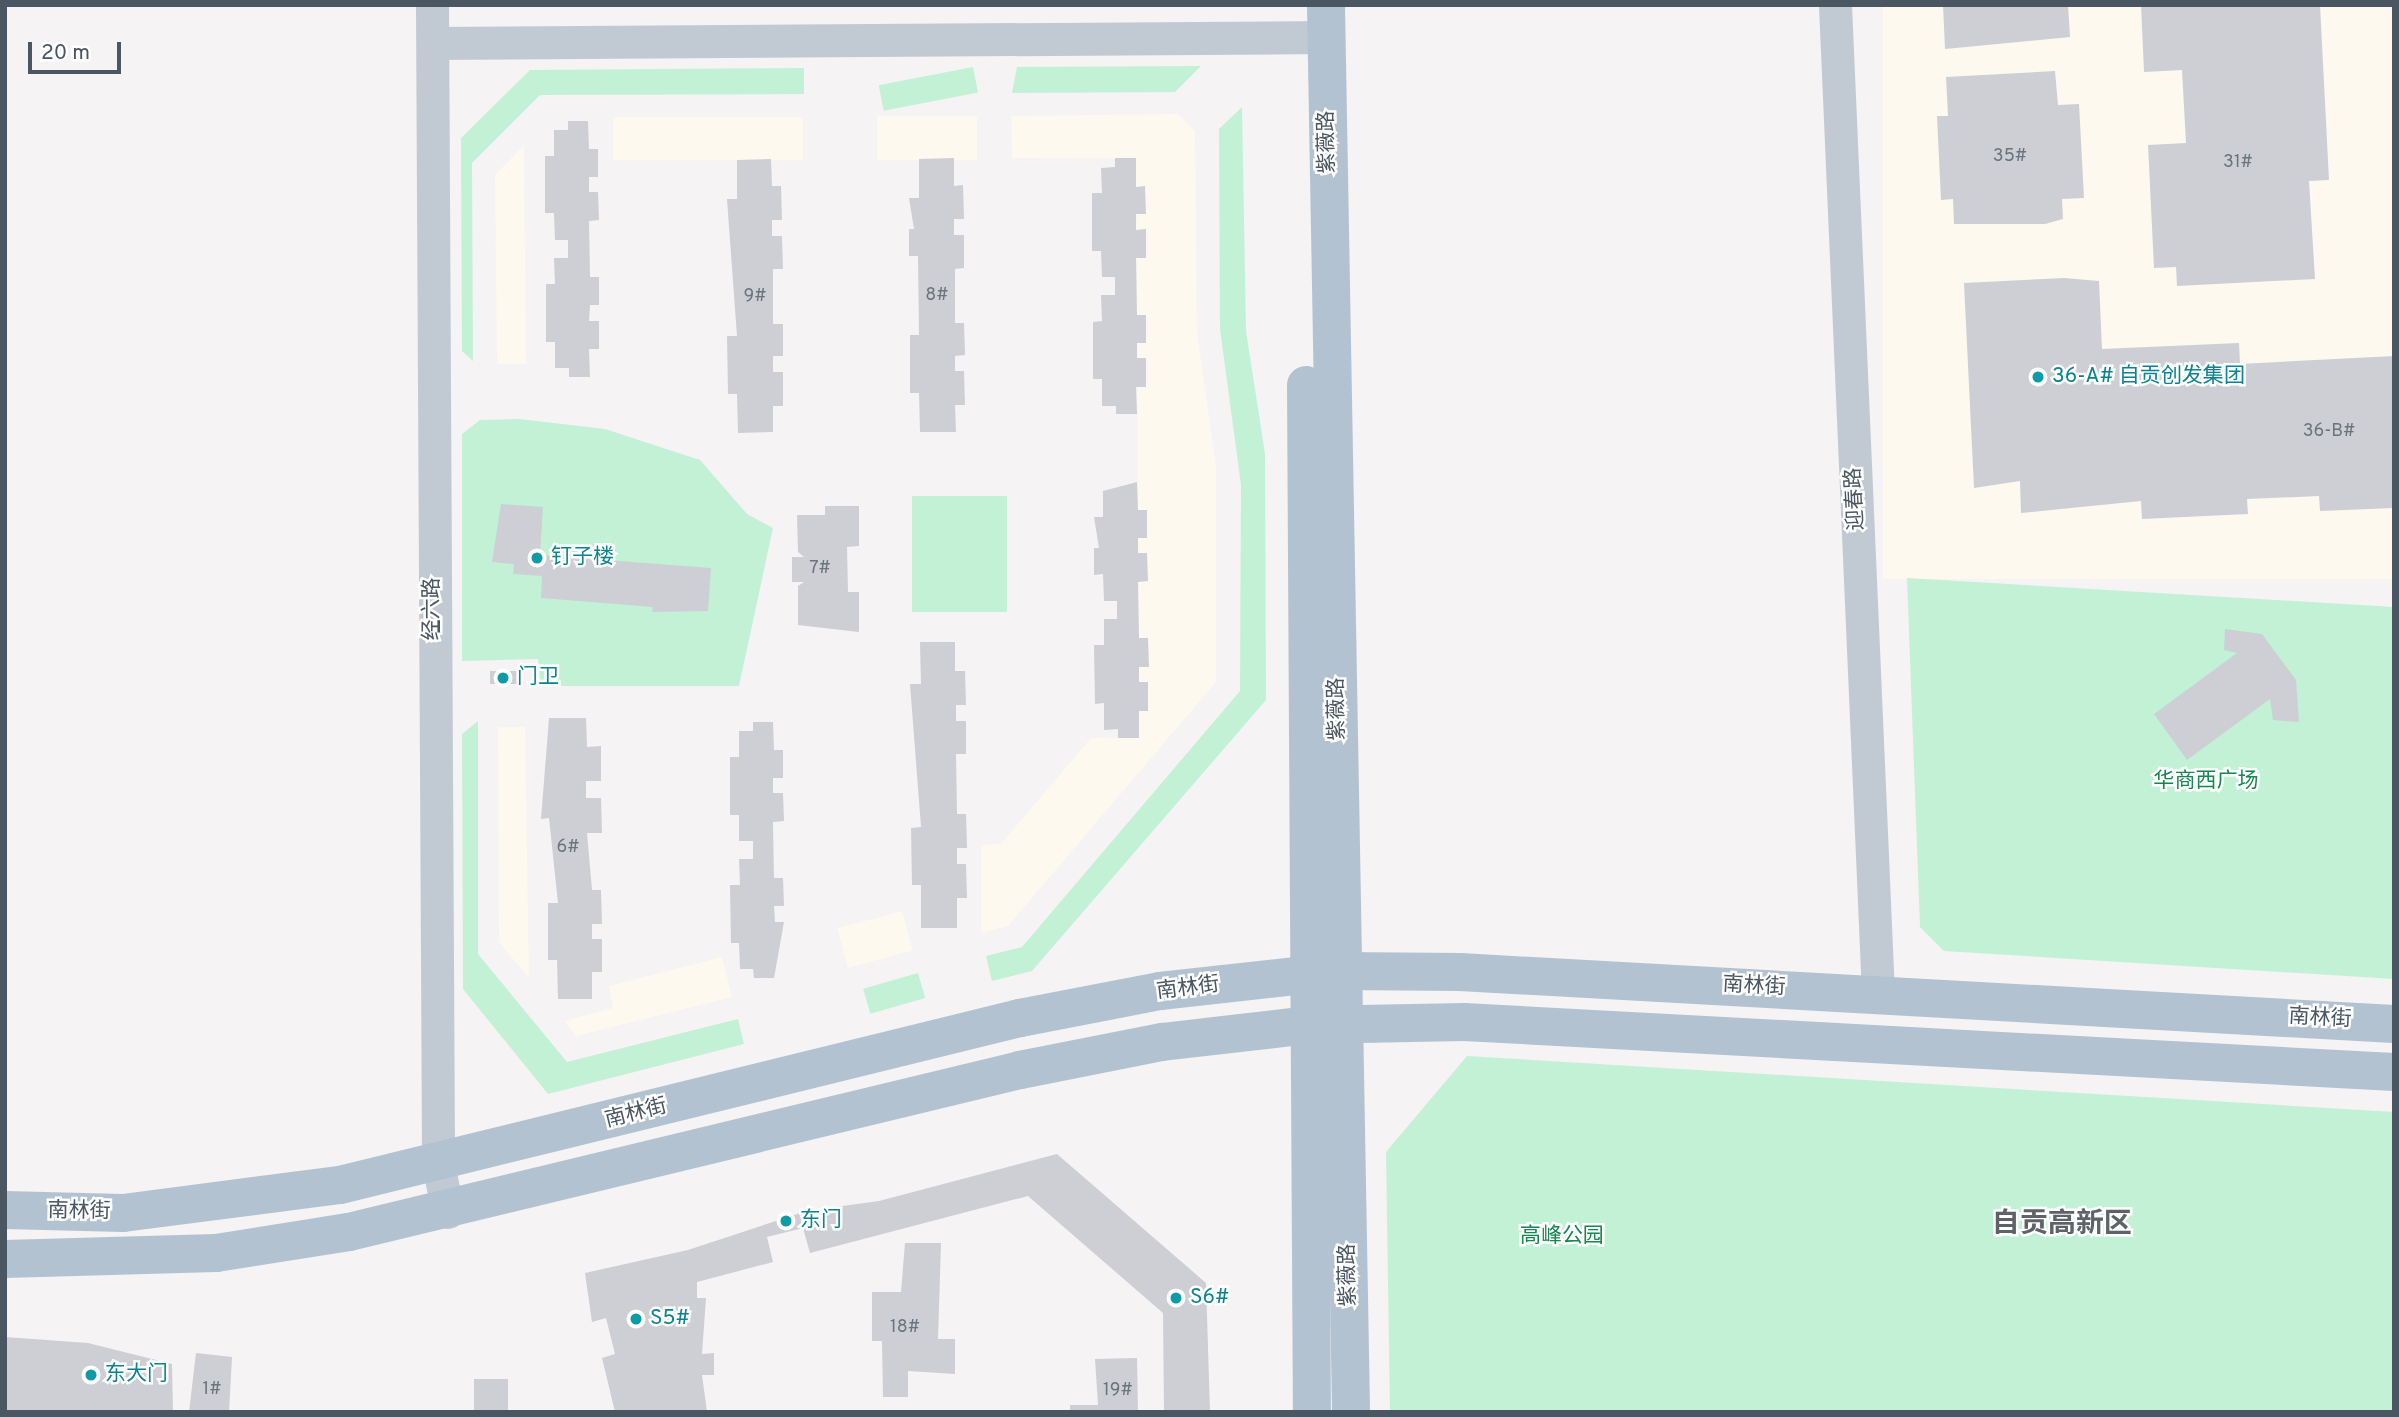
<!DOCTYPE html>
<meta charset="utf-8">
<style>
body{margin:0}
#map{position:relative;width:2399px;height:1417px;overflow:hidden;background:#f5f3f3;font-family:Overpass,"Noto Sans SC",sans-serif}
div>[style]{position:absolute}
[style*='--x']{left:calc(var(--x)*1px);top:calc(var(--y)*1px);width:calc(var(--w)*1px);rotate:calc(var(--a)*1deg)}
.commercial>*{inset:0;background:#fdf9ef;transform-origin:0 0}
.green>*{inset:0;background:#c3f1d5;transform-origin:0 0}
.building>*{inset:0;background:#cdcfd5;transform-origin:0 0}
.minor>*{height:33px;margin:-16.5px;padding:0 16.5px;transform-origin:16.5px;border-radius:16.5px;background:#c1cad2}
.major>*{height:38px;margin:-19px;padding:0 19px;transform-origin:19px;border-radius:19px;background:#b3c2d1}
.dots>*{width:19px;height:19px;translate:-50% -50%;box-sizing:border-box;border:4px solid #fff;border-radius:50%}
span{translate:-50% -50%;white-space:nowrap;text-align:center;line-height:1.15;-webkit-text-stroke:5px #fff;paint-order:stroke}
.number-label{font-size:18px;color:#6b747e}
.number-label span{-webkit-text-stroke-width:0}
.street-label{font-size:21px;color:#4a5661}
.culture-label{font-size:21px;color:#0d838f}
.left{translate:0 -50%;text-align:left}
.park-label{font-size:21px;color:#17864f}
.district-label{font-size:28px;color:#5f6368;font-weight:700}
.frame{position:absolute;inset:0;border:7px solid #4a5661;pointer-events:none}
.scale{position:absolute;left:28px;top:42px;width:93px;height:32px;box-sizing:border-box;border:4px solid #4a5661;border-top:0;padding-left:9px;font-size:21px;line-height:24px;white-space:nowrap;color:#4a5661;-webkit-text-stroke:5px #fff;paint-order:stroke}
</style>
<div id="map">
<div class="commercial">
<i style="left:1883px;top:5px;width:511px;height:574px"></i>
<i style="clip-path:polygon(1178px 114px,1195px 131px,1197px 333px,1216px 466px,1216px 682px,1008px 926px,981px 933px,981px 845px,1001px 844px,1091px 738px,1139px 737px,1136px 159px,1012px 158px,1011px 116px)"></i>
<i style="left:877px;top:116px;width:100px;height:44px"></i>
<i style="left:613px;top:117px;width:190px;height:43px"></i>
<i style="clip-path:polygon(524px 145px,526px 364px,497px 364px,495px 175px)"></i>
<i style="clip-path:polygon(498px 727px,525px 727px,529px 978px,499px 942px)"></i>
<i style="left:902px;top:911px;width:41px;height:67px;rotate:75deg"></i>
<i style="clip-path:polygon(722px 957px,732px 997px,576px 1036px,564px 1021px,613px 1008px,609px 986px)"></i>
</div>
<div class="green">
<i style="clip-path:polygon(1201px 66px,1175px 92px,1012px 93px,1017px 67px)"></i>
<i style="left:973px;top:67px;width:26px;height:96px;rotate:79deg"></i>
<i style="clip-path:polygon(804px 68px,804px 94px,540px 95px,472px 163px,473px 361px,462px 351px,461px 138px,530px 70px)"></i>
<i style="clip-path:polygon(1242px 107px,1246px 331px,1265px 454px,1266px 700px,1032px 971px,992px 981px,986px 956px,1022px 947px,1240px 691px,1241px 485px,1220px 329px,1219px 129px)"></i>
<i style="clip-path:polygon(519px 419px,605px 429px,700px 460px,747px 514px,773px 528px,739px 686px,541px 686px,538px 659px,462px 661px,462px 434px,480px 420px)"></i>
<i style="left:1007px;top:496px;width:116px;height:95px;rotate:90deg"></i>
<i style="clip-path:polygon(1907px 578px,2394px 607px,2394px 979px,1944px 951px,1920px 927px)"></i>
<i style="clip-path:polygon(478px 721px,478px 954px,567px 1062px,738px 1019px,744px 1044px,548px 1094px,463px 989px,462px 734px)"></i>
<i style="left:918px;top:973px;width:26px;height:57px;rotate:74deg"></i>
<i style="clip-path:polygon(1467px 1056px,2394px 1112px,2394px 1412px,1390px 1412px,1386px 1152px)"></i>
</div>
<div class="building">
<i style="clip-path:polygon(1943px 5px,2068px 5px,2070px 37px,1945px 49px)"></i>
<i style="clip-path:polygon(2141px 5px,2320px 5px,2329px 180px,2309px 181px,2315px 279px,2177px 286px,2176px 267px,2154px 268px,2148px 145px,2186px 143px,2182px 70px,2144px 72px)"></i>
<i style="clip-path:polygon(2055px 71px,2058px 105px,2079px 104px,2084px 198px,2062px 199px,2063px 219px,2045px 224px,1954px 224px,1953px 199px,1941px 200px,1937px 116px,1948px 116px,1946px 77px)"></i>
<i style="clip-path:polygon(568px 121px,588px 121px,589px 149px,598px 149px,598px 177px,589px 177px,589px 192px,598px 192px,599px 220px,589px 221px,590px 277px,599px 277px,599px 305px,590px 305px,589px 321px,599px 321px,599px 349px,589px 349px,590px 377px,569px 377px,569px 368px,555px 368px,555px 342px,546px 342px,546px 284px,555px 284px,554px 258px,568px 258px,568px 240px,555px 240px,554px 213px,545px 213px,545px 156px,554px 156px,554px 130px,568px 130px)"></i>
<i style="clip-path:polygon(954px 158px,954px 186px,963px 185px,964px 219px,954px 219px,954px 235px,964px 235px,964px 268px,955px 269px,955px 323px,964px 323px,965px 355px,955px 356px,955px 371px,964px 371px,965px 405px,955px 405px,956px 432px,920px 432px,919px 393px,910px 393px,910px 335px,919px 335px,918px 256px,909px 256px,909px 229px,914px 229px,909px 198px,919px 198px,919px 159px)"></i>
<i style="clip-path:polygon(1115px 158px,1136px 158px,1136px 187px,1145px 186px,1146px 214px,1136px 214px,1136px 230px,1146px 229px,1146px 258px,1136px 258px,1137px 315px,1146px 315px,1146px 343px,1137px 343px,1137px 358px,1146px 358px,1146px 387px,1136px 387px,1137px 414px,1116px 414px,1116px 406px,1102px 406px,1102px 379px,1093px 379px,1093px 322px,1102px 321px,1101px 295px,1115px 295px,1115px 277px,1102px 277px,1101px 251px,1092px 251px,1092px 193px,1102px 193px,1101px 168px,1115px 167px)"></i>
<i style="clip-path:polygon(771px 159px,772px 186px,781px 186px,782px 220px,772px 220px,772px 236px,782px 236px,783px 269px,773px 269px,773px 324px,783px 324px,783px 356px,773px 356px,773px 372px,783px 372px,783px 406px,773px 406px,773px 432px,738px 433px,737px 394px,728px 394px,727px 336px,737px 336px,727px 199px,737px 199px,737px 160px)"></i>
<i style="clip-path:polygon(2064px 278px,2099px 281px,2102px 349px,2239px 343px,2240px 364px,2394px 356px,2394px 508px,2320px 511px,2319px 496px,2247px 499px,2248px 514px,2142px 519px,2141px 501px,2021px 513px,2020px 481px,1974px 488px,1964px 283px)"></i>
<i style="clip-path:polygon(1137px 482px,1138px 510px,1147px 510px,1147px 538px,1138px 538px,1138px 553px,1147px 553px,1148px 581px,1138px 582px,1139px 638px,1148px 638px,1149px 667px,1139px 667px,1139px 682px,1148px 682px,1148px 711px,1139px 711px,1139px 738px,1118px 738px,1118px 729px,1104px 730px,1104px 703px,1095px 704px,1094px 645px,1104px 645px,1104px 619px,1117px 619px,1117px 601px,1104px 601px,1103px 574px,1094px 575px,1094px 548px,1099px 548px,1094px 517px,1103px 517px,1103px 491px)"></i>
<i style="clip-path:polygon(501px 504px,543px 507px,540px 555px,711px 568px,708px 611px,652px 612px,653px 607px,541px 598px,542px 576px,513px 574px,514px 564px,492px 562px)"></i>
<i style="clip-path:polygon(825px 506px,859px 506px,859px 546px,847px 547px,848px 592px,859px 592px,859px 632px,798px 625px,798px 586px,804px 582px,792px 582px,792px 557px,804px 557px,798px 552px,797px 515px,825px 515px)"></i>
<i style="clip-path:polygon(2225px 629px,2262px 634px,2296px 680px,2299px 722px,2273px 720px,2270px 699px,2187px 760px,2154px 714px,2237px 653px,2224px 650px)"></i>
<i style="clip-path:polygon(920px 642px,955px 642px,955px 671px,965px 671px,966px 705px,956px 705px,956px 721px,966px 721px,966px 754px,956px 754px,957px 814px,966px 814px,967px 848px,957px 848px,957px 864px,966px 864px,967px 898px,957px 898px,957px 928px,921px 928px,921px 885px,912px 885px,911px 828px,921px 827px,910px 684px,921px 684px)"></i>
<i style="left:490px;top:671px;width:27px;height:13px"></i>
<i style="clip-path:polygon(549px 718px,586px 718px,587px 747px,601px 746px,601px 781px,586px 781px,586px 798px,601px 798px,602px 833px,587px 833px,592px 890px,601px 890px,602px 924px,592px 924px,592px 939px,602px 939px,602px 972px,592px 972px,592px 999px,558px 999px,557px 960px,548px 960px,548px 903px,558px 903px,549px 818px,541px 819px)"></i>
<i style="clip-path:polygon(753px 722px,773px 722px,774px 750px,783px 750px,783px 778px,773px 778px,773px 793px,783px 793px,784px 821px,773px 822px,774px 878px,783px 878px,784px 906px,774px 906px,775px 922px,784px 922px,774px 978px,754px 978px,753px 969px,740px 969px,739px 943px,731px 943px,730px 885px,740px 885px,739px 859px,753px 859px,753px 841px,739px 841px,739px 815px,730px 815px,730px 757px,739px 757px,739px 731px,753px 731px)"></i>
<i style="clip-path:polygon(1057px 1154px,1206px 1283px,1210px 1412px,1164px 1412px,1163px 1313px,1028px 1196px,810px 1253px,803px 1228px,767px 1237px,773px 1262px,697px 1282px,697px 1298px,706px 1298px,702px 1354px,714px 1353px,714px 1375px,702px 1375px,707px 1412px,615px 1412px,602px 1358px,615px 1354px,606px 1318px,592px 1322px,585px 1273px,688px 1250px,806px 1211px,879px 1201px)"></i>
<i style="clip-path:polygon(905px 1243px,941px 1243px,938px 1339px,955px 1339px,955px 1374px,908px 1371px,908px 1397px,883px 1397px,882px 1341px,872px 1341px,872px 1292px,901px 1292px)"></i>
<i style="clip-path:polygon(5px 1337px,88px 1343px,172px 1364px,173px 1412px,5px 1412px)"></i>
<i style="clip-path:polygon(196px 1353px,232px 1357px,229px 1412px,189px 1412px)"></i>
<i style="clip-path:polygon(1137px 1358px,1138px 1412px,1070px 1412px,1070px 1405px,1098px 1405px,1095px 1359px)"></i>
<i style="left:474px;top:1379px;width:34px;height:33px"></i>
</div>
<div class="minor">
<i style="--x:432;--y:5;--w:1159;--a:89.7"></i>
<i style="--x:438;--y:1164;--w:49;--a:78.2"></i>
<i style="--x:1835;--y:5;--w:989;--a:87.51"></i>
<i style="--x:433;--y:43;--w:893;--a:-0.38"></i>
</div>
<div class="major">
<i style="--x:1326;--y:5;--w:1407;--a:88.98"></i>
<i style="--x:1306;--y:385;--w:1027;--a:89.67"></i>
<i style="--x:5;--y:1210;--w:118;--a:1.5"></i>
<i style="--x:123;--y:1213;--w:219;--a:-7.4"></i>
<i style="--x:340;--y:1185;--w:700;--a:-13.8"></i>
<i style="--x:1020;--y:1018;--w:143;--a:-10.9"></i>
<i style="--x:1160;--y:991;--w:183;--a:-6.3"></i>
<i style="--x:1342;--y:971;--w:118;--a:0.5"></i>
<i style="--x:1460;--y:972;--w:935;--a:3.19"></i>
<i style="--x:5;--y:1259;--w:211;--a:-1.6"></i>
<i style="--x:216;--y:1253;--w:135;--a:-9"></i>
<i style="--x:349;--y:1232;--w:690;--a:-13.57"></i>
<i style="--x:1020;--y:1070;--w:145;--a:-11.2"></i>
<i style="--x:1162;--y:1042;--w:148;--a:-6.6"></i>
<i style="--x:1309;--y:1025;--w:155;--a:-1.1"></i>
<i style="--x:1464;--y:1022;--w:931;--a:3.08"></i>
</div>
<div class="dots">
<i style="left:2038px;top:377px;background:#0f9aa8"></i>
<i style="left:537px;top:558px;background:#0f9aa8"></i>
<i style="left:503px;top:678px;background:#0f9aa8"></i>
<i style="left:786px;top:1221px;background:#0f9aa8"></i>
<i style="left:1176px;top:1298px;background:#0f9aa8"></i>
<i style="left:636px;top:1319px;background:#0f9aa8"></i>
<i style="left:91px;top:1375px;background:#0f9aa8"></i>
</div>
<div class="number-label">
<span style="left:2010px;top:157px">35#</span>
<span style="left:2238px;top:163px">31#</span>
<span style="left:937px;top:296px">8#</span>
<span style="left:755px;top:297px">9#</span>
<span style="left:2329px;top:432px">36-B#</span>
<span style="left:820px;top:569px">7#</span>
<span style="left:568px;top:848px">6#</span>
<span style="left:905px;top:1328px">18#</span>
<span style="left:212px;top:1390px">1#</span>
<span style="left:1118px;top:1391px">19#</span>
</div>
<div class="street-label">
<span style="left:1328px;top:142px;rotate:-91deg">紫薇路</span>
<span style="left:1856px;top:499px;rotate:-93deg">迎春路</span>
<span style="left:433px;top:609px;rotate:-90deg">经六路</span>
<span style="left:1338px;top:709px;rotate:-91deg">紫薇路</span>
<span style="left:1754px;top:987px;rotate:3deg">南林街</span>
<span style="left:1188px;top:989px;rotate:-7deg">南林街</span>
<span style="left:2320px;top:1019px;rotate:3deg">南林街</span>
<span style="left:636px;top:1114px;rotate:-14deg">南林街</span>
<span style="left:79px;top:1212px;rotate:1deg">南林街</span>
<span style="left:1349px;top:1275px;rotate:-91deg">紫薇路</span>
</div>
<div class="culture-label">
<span class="left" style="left:2052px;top:377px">36-A# 自贡创发集团</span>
<span class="left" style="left:551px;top:558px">钉子楼</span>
<span class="left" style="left:517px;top:678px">门卫</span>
<span class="left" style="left:800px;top:1221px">东门</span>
<span class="left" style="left:1190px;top:1298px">S6#</span>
<span class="left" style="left:650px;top:1319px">S5#</span>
<span class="left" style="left:105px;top:1375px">东大门</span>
</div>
<div class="park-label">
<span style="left:2206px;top:782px">华商西广场</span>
<span style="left:1562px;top:1237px">高峰公园</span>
</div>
<div class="district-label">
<span style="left:2062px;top:1225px">自贡高新区</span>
</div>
<div class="frame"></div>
<div class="scale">20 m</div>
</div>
